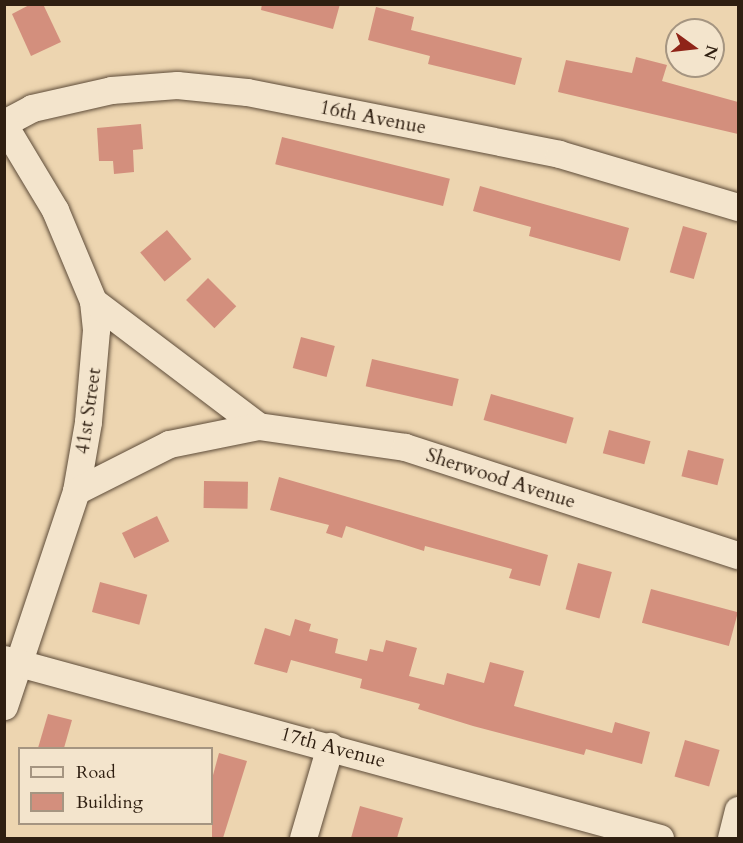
<!DOCTYPE html>
<style>
body{margin:0}
#map{position:relative;width:743px;height:843px;overflow:hidden;background:#edd5b0;font-family:Cardo,serif}
div>[style]{position:absolute}
[style*='--x']{left:calc(var(--x)*1px);top:calc(var(--y)*1px);width:calc(var(--w)*1px);rotate:calc(var(--a)*1deg)}
.building>*{inset:0;background:#d38f7d;transform-origin:0 0}
.roads{filter:drop-shadow(0 0 2px #5e4c39) drop-shadow(0 0 2px #5e4c39)}
.minor>*{height:27px;margin:-13.5px;padding:0 13.5px;transform-origin:13.5px;border-radius:13.5px;background:#f3e4cc}
span{translate:-50% -50%;white-space:nowrap;text-align:center;line-height:1.15;-webkit-text-stroke:6px #f3e4cc;paint-order:stroke}
.street-label{font-size:20px;color:#2f1f11}
.frame{position:absolute;inset:0;border:6px solid #2f1f11;pointer-events:none}
.legend{position:absolute;left:18px;top:747px;width:195px;height:78px;box-sizing:border-box;background:#f3e4cc;border:2px solid #a59581;margin:0;padding:8px 10px;list-style:none;font-size:18px;color:#2f1f11}
.legend li{display:flex;align-items:center;gap:12px;height:30px}
.legend b{width:30px;border:2px solid #a59581}
.north{position:absolute;left:665px;top:18px;width:60px;height:60px;box-sizing:border-box;background:#f3e4cc;border:2px solid #a59581;border-radius:50%;rotate:105deg;font-size:16px;font-weight:700;line-height:24px;text-align:center;color:#2f1f11}
.north::after{content:'';display:block;margin:auto;width:21px;height:27px;background:#8f2418;clip-path:polygon(50% 0,100% 100%,50% 72%,0 100%)}
</style>
<div id="map">
<div class="building">
<i style="clip-path:polygon(31px 4px,43px 4px,61px 42px,31px 56px,12px 14px)"></i>
<i style="clip-path:polygon(262px 4px,340px 4px,333px 29px,261px 10px)"></i>
<i style="clip-path:polygon(376px 7px,414px 17px,411px 30px,522px 58px,515px 85px,428px 64px,430px 56px,368px 40px)"></i>
<i style="clip-path:polygon(636px 57px,667px 65px,662px 81px,738px 102px,738px 134px,558px 92px,566px 60px,632px 73px)"></i>
<i style="clip-path:polygon(141px 124px,143px 149px,133px 150px,134px 172px,114px 174px,113px 161px,99px 161px,97px 128px)"></i>
<i style="left:282px;top:137px;width:173px;height:28px;rotate:14deg"></i>
<i style="clip-path:polygon(480px 186px,629px 228px,620px 261px,529px 236px,531px 227px,473px 211px)"></i>
<i style="left:683px;top:226px;width:25px;height:48px;rotate:16deg"></i>
<i style="left:167px;top:230px;width:38px;height:35px;rotate:50deg"></i>
<i style="left:208px;top:278px;width:40px;height:31px;rotate:45deg"></i>
<i style="left:301px;top:337px;width:35px;height:32px;rotate:15deg"></i>
<i style="left:372px;top:359px;width:89px;height:28px;rotate:13deg"></i>
<i style="left:491px;top:394px;width:86px;height:27px;rotate:16deg"></i>
<i style="left:609px;top:430px;width:43px;height:24px;rotate:15deg"></i>
<i style="left:688px;top:450px;width:37px;height:27px;rotate:14deg"></i>
<i style="clip-path:polygon(279px 477px,548px 555px,540px 586px,509px 578px,512px 569px,425px 546px,424px 551px,346px 526px,342px 538px,326px 533px,329px 525px,270px 510px)"></i>
<i style="left:204px;top:481px;width:44px;height:27px;rotate:1deg"></i>
<i style="left:157px;top:516px;width:28px;height:39px;rotate:64deg"></i>
<i style="left:578px;top:563px;width:35px;height:48px;rotate:15deg"></i>
<i style="left:100px;top:582px;width:49px;height:31px;rotate:15deg"></i>
<i style="left:651px;top:589px;width:90px;height:35px;rotate:15deg"></i>
<i style="clip-path:polygon(295px 619px,311px 624px,309px 631px,338px 639px,335px 653px,367px 661px,370px 649px,383px 652px,386px 640px,417px 648px,409px 676px,444px 685px,447px 673px,484px 683px,490px 662px,524px 671px,514px 706px,612px 733px,615px 722px,650px 732px,642px 764px,586px 749px,584px 755px,473px 726px,418px 709px,420px 704px,360px 688px,362px 679px,291px 660px,287px 673px,254px 664px,265px 628px,290px 636px)"></i>
<i style="clip-path:polygon(48px 714px,72px 720px,64px 748px,38px 748px)"></i>
<i style="left:685px;top:740px;width:36px;height:38px;rotate:16deg"></i>
<i style="clip-path:polygon(219px 753px,247px 761px,223px 838px,212px 838px,212px 779px)"></i>
<i style="clip-path:polygon(360px 806px,403px 818px,397px 838px,351px 838px)"></i>
</div>
<div class="roads">
<div class="minor">
<i style="--x:4;--y:123;--w:32;--a:-28"></i>
<i style="--x:32;--y:108;--w:81;--a:-12.8"></i>
<i style="--x:111;--y:90;--w:66;--a:-4.3"></i>
<i style="--x:177;--y:85;--w:70;--a:5.7"></i>
<i style="--x:247;--y:92;--w:318;--a:11.2"></i>
<i style="--x:559;--y:154;--w:187;--a:16.5"></i>
<i style="--x:4;--y:125;--w:99;--a:59"></i>
<i style="--x:55;--y:210;--w:99;--a:67.3"></i>
<i style="--x:93;--y:301;--w:29;--a:84"></i>
<i style="--x:96;--y:330;--w:92;--a:95"></i>
<i style="--x:88;--y:422;--w:70;--a:99.9"></i>
<i style="--x:76;--y:491;--w:227;--a:108.5"></i>
<i style="--x:93;--y:301;--w:207;--a:37.1"></i>
<i style="--x:258;--y:426;--w:148;--a:8.1"></i>
<i style="--x:405;--y:447;--w:350;--a:18"></i>
<i style="--x:76;--y:491;--w:104;--a:-26.8"></i>
<i style="--x:169;--y:444;--w:91;--a:-11.4"></i>
<i style="--x:4;--y:659;--w:680;--a:15.26"></i>
<i style="--x:303;--y:838;--w:96;--a:-73.6"></i>
<i style="--x:731;--y:838;--w:29;--a:-76"></i>
</div>
</div>
<div class="street-label">
<span style="left:373px;top:117px;rotate:11deg">16th Avenue</span>
<span style="left:88px;top:411px;rotate:-82deg">41st Street</span>
<span style="left:501px;top:478px;rotate:18deg">Sherwood Avenue</span>
<span style="left:333px;top:747px;rotate:15deg">17th Avenue</span>
</div>
<div class="frame"></div>
<ul class="legend">
<li><b style="height:8px;background:#f3e4cc"></b>Road</li>
<li><b style="height:16px;background:#d38f7d"></b>Building</li>
</ul>
<div class="north">N</div>
</div>
